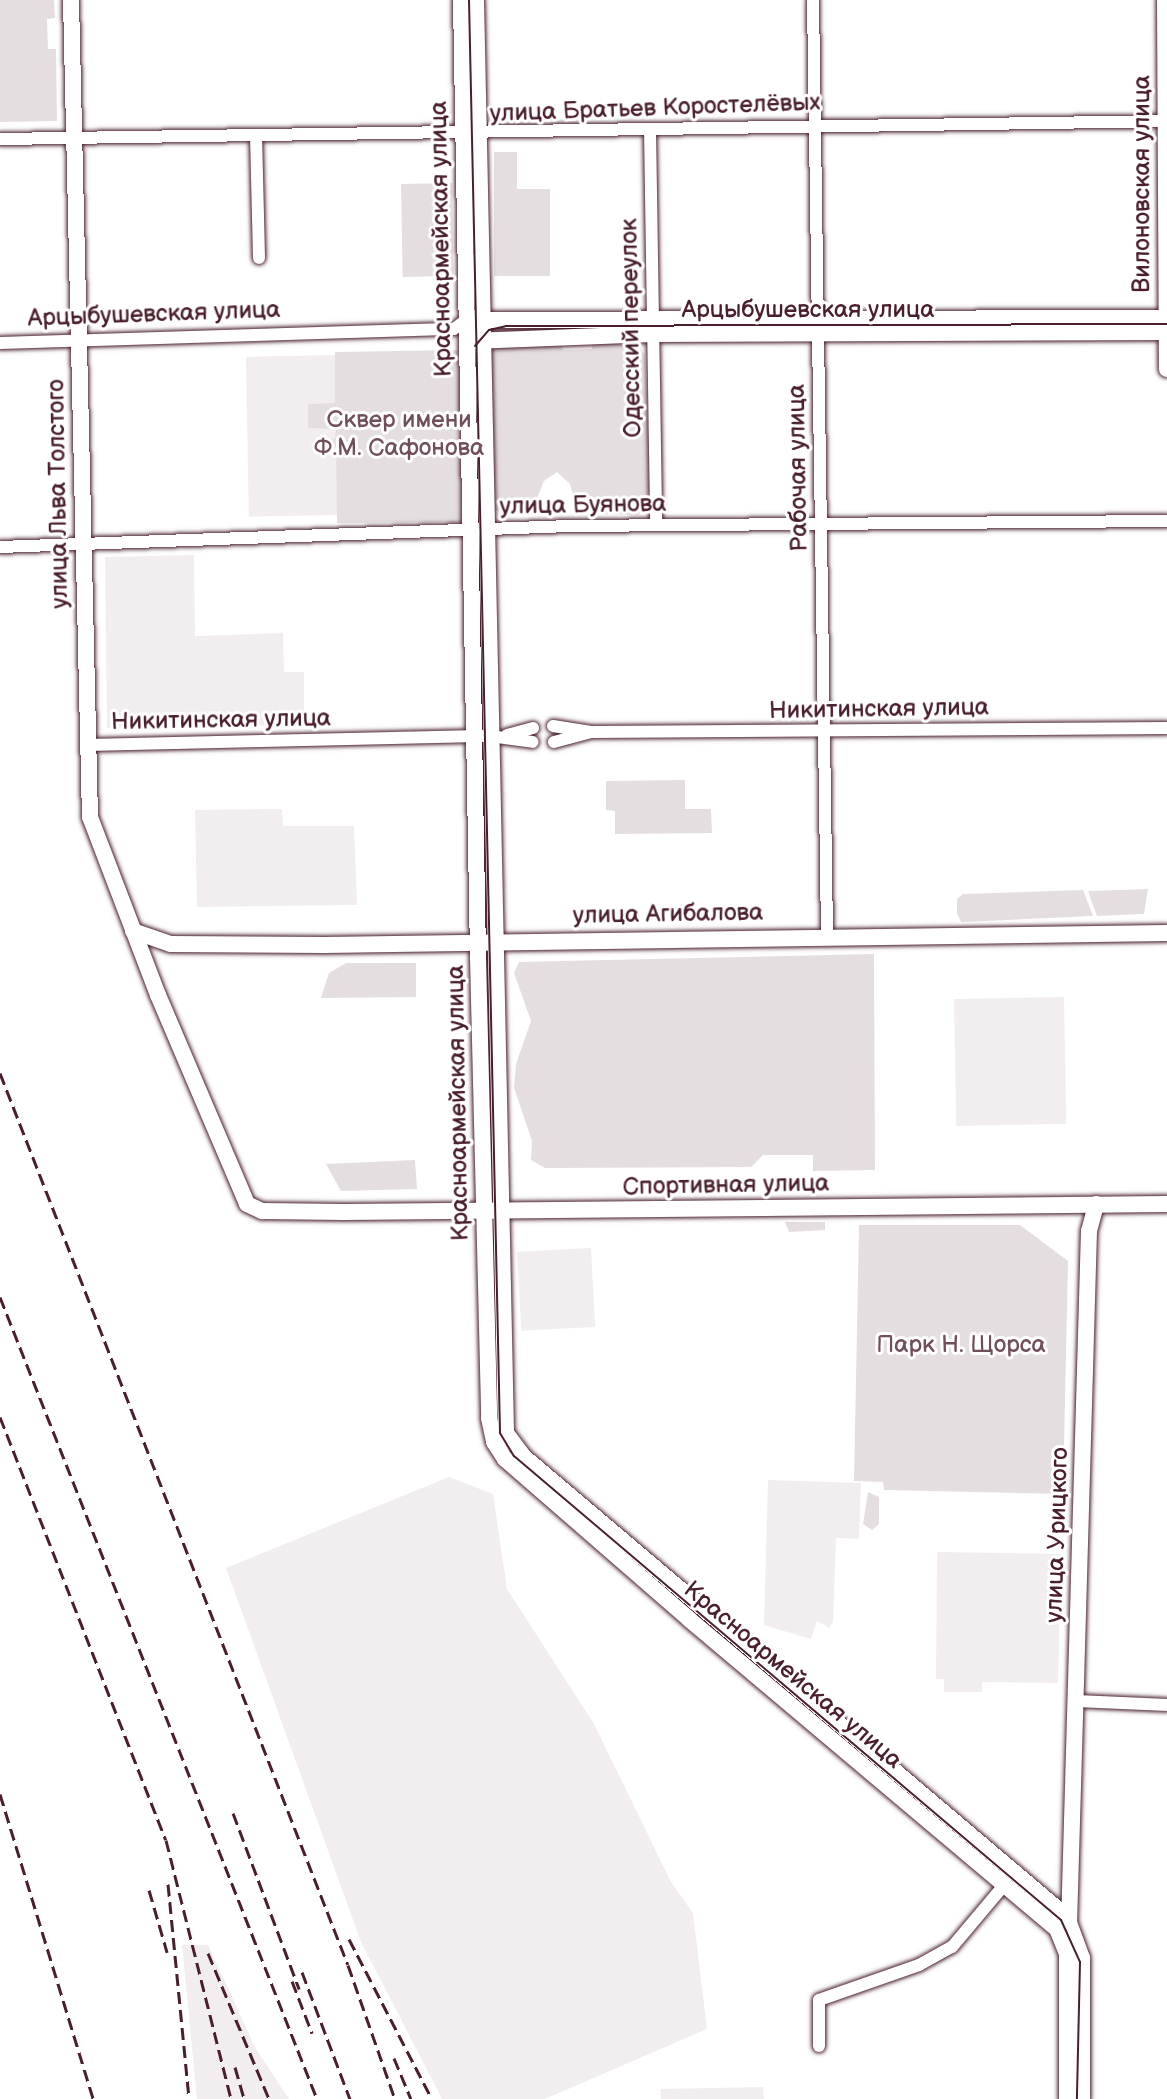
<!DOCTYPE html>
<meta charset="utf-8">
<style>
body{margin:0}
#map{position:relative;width:1167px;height:2099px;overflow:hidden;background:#fff;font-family:"Balsamiq Sans",sans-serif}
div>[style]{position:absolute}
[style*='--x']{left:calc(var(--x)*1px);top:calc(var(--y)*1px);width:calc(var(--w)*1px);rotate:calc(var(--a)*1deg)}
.built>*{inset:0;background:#f2eeef;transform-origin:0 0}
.green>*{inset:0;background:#e5dee0;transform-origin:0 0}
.roads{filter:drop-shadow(0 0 2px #4a1f2b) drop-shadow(0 0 2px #4a1f2b)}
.minor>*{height:12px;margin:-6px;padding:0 6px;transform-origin:6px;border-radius:6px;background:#fff}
.major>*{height:16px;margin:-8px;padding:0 8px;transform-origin:8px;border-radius:8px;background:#fff}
.tram>*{height:2px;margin:-1px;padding:0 1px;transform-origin:1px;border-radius:1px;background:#4a1f2b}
.rail>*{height:3px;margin-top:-1.5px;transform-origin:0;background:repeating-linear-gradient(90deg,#4a1f2b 0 12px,transparent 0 18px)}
span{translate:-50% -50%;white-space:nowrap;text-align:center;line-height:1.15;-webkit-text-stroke:6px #fff;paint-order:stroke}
.street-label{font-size:24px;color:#4a1f2b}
.park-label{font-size:24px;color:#714f58}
</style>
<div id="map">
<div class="built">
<i style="left:336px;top:355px;width:160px;height:90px;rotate:89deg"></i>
<i style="clip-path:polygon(194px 555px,195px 636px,283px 633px,284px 672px,304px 672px,304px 725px,107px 728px,105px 557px)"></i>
<i style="clip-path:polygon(282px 809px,283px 826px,354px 826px,357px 905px,197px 907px,195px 810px)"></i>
<i style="left:1064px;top:997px;width:127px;height:110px;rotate:89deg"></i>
<i style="left:591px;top:1248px;width:79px;height:74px;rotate:87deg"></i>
<i style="clip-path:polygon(449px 1477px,493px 1494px,507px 1589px,594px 1724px,671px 1882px,693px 1913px,707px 2029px,545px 2099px,442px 2099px,361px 1942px,226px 1568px)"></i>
<i style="clip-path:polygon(768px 1480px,861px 1483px,859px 1539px,836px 1538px,833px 1622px,829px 1628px,817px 1621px,811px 1639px,764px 1625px)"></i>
<i style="clip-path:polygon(937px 1552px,1061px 1554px,1058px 1683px,982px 1682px,982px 1692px,944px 1692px,944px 1679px,936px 1679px)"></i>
<i style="clip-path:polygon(182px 1945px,208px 1945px,256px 2049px,289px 2099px,197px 2099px)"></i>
<i style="clip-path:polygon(763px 2087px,764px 2099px,661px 2099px,661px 2089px)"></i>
</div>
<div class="green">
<i style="clip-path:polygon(0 0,54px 0,55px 18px,47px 19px,48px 49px,56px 49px,57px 121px,0 122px)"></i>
<i style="clip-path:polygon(494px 152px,517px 152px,517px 189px,550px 189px,550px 276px,494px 276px)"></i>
<i style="left:452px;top:183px;width:93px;height:51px;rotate:89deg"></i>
<i style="clip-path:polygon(633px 339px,645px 355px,651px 502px,638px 515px,578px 513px,570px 484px,557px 472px,544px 481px,533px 508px,493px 511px,489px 352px,502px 343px,561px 342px,563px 350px,592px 349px,592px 340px)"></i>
<i style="clip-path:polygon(459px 350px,466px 522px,337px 523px,336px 447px,313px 447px,313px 439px,335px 439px,336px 429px,308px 428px,308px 404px,335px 403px,335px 352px)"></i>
<i style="clip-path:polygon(685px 780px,685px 809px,711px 809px,712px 833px,615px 834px,615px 811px,606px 810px,606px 781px)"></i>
<i style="clip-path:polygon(1148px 889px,1144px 914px,1097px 916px,1088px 891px)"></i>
<i style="clip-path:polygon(1083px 890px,1093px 916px,961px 922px,957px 913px,957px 899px,963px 894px)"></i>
<i style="clip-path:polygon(874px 954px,875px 1170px,813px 1171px,813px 1155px,763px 1155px,751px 1167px,545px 1168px,531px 1160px,532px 1141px,514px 1088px,516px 1064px,531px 1021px,514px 973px,519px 962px)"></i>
<i style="clip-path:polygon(346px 963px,416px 963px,416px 997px,321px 998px,329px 973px)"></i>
<i style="clip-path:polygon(415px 1160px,417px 1189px,341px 1191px,326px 1164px)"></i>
<i style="clip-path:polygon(785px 1222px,825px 1222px,825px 1230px,789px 1232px)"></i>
<i style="clip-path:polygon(859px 1225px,1020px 1225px,1068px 1261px,1063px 1494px,884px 1490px,883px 1482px,854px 1481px)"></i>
<i style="clip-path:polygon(868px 1492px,879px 1497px,879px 1524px,872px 1530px,863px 1524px)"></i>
</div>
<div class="roads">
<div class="minor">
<i style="--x:813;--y:0;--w:935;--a:89.14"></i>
<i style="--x:650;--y:130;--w:395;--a:89.1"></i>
<i style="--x:256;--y:135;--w:123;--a:88.6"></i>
<i style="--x:0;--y:139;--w:1167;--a:-0.88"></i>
<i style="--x:0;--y:343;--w:454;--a:-1.8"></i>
<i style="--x:454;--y:329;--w:15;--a:-37"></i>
<i style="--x:0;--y:547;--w:570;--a:-2.11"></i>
<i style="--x:570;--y:526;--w:597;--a:-0.48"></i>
<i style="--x:553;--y:726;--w:39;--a:9"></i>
<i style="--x:592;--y:732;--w:575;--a:-0.4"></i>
<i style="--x:507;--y:735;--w:27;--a:-15"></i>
<i style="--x:554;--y:742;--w:39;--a:-15"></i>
<i style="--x:87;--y:745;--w:403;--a:-1.3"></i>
<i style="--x:490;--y:736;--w:43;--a:7.9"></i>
<i style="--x:1077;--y:1701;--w:90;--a:2.5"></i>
<i style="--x:819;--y:2046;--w:46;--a:-90"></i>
<i style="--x:819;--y:2000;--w:106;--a:-19.3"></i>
<i style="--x:919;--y:1965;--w:38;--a:-29"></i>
<i style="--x:952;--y:1947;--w:82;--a:-49.9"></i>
</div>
<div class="major">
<i style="--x:71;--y:0;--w:817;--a:88.67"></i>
<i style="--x:90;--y:817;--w:191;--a:69.1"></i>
<i style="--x:158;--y:995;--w:227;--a:66.9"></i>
<i style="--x:247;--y:1204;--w:17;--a:25"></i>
<i style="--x:262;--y:1211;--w:82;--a:0.7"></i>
<i style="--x:344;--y:1212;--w:823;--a:-0.56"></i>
<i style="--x:461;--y:0;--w:958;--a:88.98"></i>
<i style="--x:478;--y:958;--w:460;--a:88.6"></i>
<i style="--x:489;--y:1418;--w:25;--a:78"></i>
<i style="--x:494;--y:1442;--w:20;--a:57"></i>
<i style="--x:505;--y:1459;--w:245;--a:41"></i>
<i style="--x:690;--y:1620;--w:480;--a:40.1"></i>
<i style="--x:1057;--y:1929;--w:27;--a:68"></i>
<i style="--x:1067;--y:1954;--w:145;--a:90"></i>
<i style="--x:476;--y:0;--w:1433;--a:88.8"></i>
<i style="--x:506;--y:1433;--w:30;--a:53"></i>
<i style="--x:524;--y:1457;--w:712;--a:40.27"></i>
<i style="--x:1067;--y:1917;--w:44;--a:69.9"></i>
<i style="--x:1082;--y:1958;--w:141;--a:90"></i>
<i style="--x:1165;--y:0;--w:369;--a:89.7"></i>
<i style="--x:473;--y:320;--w:694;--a:-0.17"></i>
<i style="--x:472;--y:341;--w:181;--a:-2.2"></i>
<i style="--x:653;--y:334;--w:514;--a:-0.22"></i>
<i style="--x:133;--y:931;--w:39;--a:19"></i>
<i style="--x:170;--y:944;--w:154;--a:0.4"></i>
<i style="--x:324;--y:945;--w:843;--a:-0.82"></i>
<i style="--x:1069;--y:1925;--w:694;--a:-88.35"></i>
<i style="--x:1089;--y:1231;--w:28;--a:-75"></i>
</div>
</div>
<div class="tram">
<i style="--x:469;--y:0;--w:1433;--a:88.76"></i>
<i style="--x:500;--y:1433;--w:27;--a:59"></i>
<i style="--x:514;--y:1456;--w:717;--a:40.31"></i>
<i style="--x:1061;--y:1920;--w:46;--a:65.7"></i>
<i style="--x:1080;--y:1962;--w:137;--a:91.3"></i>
<i style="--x:475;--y:346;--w:21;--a:-49"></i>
<i style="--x:489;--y:330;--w:17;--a:-13"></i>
<i style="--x:506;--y:326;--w:661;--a:-0.17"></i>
</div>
<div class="rail">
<i style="--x:0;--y:1073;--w:957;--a:68.69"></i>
<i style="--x:348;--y:1965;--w:142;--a:70.7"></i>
<i style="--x:0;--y:1297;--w:862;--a:68.43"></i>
<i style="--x:0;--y:1417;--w:454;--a:68.6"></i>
<i style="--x:166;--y:1840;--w:267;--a:75.9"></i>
<i style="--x:0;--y:1794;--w:319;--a:73"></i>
<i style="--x:233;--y:1813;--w:188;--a:69.4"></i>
<i style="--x:168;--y:1884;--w:216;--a:84.4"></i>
<i style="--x:149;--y:1890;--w:65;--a:73.8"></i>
<i style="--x:349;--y:1939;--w:180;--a:62.6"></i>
<i style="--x:208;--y:1953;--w:158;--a:67.3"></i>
<i style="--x:302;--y:1972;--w:136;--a:69.3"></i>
<i style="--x:292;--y:1981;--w:56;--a:69"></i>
<i style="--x:394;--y:2058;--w:44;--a:67.5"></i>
<i style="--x:235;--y:2067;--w:33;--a:74"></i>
</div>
<div class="street-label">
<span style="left:655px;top:108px;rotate:-2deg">улица Братьев Коростелёвых</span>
<span style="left:1142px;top:184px;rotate:-90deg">Вилоновская улица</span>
<span style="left:441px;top:239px;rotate:-91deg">Красноармейская улица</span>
<span style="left:808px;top:310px">Арцыбушевская улица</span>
<span style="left:154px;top:314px;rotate:-2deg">Арцыбушевская улица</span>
<span style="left:631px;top:328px;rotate:-91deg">Одесский переулок</span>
<span style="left:798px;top:468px;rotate:-91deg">Рабочая улица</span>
<span style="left:58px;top:494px;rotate:-91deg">улица Льва Толстого</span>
<span style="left:583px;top:505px;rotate:-1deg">улица Буянова</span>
<span style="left:879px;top:709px;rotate:-1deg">Никитинская улица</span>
<span style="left:221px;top:720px;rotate:-1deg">Никитинская улица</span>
<span style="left:668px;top:914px;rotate:-1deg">улица Агибалова</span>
<span style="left:458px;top:1103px;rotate:-91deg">Красноармейская улица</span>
<span style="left:726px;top:1185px;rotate:-1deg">Спортивная улица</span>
<span style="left:1057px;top:1535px;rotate:-88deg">улица Урицкого</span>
<span style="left:793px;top:1675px;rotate:40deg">Красноармейская улица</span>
</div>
<div class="park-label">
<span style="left:399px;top:434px">Cквер имени<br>Ф.М. Сафонова</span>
<span style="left:961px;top:1345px">Парк Н. Щорса</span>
</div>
</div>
